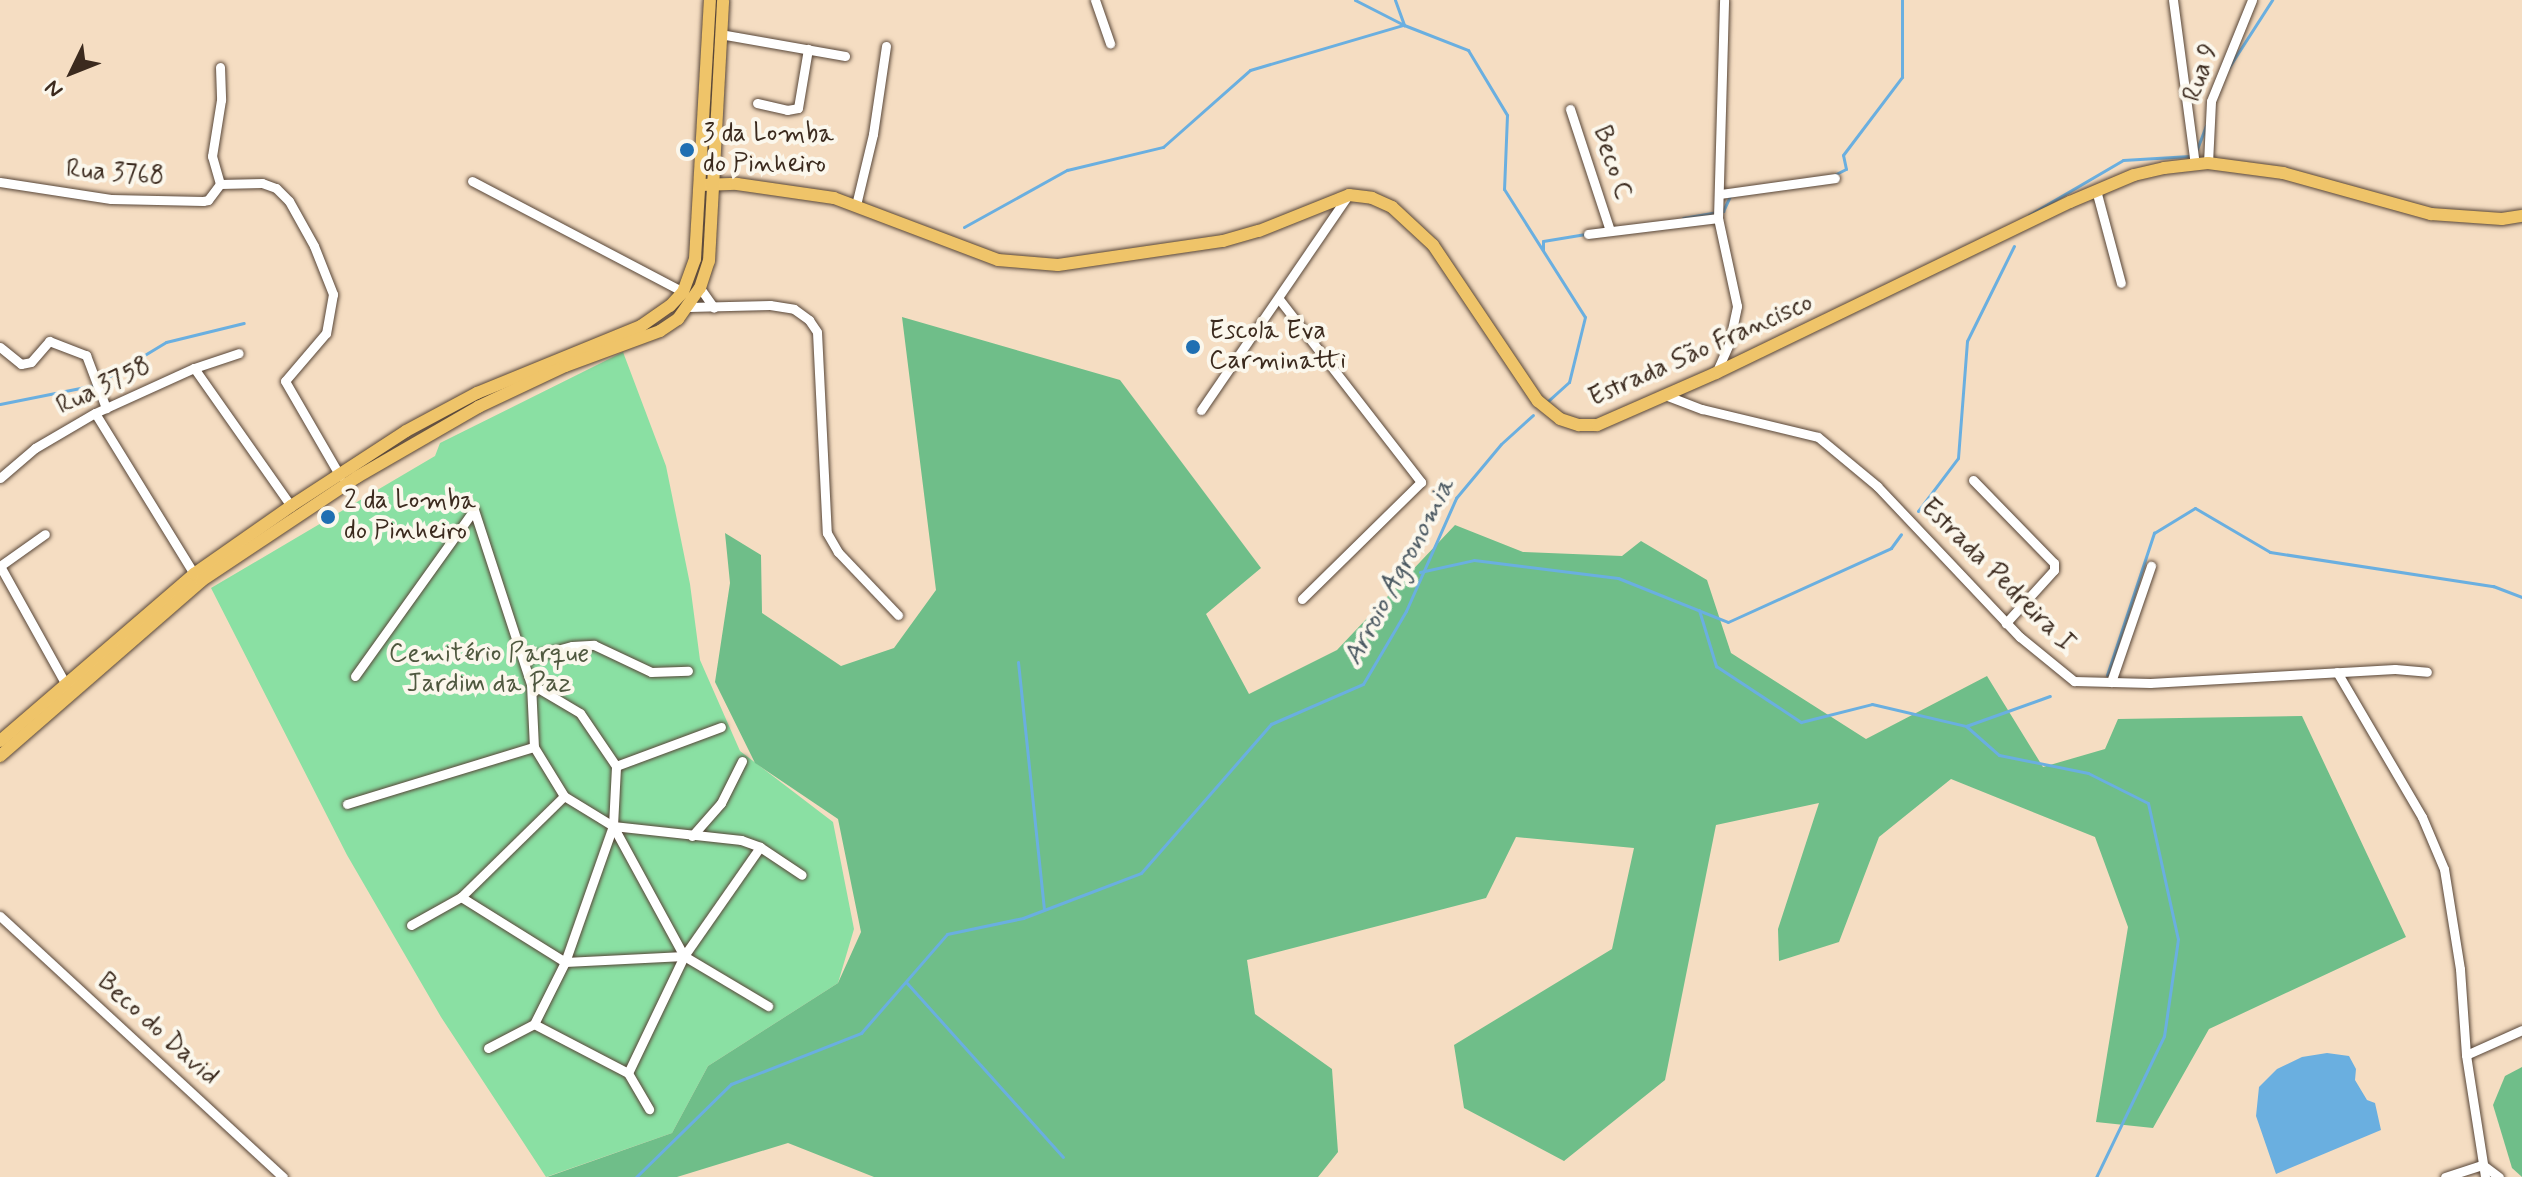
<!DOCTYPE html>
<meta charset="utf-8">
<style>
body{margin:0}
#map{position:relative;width:2522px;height:1177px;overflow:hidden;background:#f5ddc2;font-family:Mynerve,sans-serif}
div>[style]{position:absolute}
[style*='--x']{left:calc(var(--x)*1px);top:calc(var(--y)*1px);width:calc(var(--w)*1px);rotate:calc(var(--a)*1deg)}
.green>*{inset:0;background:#8ae0a3}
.forest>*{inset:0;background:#6fbe89}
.water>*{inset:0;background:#6aafe0}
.stream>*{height:3px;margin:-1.5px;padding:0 1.5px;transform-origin:1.5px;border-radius:1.5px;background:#6aafe0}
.roads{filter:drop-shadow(0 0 2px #574537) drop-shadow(0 0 2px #574537)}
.minor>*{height:9px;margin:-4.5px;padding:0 4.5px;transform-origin:4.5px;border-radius:4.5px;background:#fff}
.major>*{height:12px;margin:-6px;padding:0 6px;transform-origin:6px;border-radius:6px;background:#efc469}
.dots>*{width:22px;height:22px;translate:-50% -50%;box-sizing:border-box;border:4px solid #fbf7ec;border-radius:50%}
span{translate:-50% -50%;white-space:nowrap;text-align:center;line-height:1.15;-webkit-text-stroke:8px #fbf7ec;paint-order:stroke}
.street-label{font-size:26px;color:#3b2a1e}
.poi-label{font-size:26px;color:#3b2a1e}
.left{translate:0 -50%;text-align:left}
.park-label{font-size:26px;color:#4f583f}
.water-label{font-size:28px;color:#4b5962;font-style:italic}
.north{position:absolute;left:32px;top:32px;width:80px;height:80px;-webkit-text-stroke:6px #fbf7ec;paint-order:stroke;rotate:227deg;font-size:22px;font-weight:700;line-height:32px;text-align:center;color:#3b2a1e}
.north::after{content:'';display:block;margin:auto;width:28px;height:36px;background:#3b2a1e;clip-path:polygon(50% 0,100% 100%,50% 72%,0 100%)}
</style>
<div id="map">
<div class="green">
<i style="clip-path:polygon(623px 352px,666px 466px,690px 584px,700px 660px,740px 751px,833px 822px,854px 929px,838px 983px,708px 1066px,672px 1133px,546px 1177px,441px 1017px,347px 855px,211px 588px,435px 456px,440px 443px)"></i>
</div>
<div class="forest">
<i style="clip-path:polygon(902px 317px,1120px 380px,1261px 568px,1206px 614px,1249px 694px,1337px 650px,1455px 525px,1523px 552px,1622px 556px,1641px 541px,1707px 580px,1731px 653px,1866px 739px,1987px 676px,2043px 767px,2105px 749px,2118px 719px,2302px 716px,2406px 937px,2209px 1029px,2153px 1128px,2096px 1122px,2128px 927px,2095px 837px,1951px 779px,1879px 837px,1839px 942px,1779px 961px,1778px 929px,1819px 803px,1716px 825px,1665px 1080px,1564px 1161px,1464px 1108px,1454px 1045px,1612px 949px,1634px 848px,1516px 837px,1486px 898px,1247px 960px,1255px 1014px,1332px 1069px,1338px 1152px,1318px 1177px,874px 1177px,788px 1143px,677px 1177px,547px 1177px,672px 1133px,708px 1066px,838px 983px,861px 932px,838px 819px,755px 763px,715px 682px,730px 583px,725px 533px,761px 555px,762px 613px,841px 666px,894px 648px,936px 590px)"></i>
<i style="clip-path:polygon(2522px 1067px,2522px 1177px,2512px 1168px,2493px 1105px,2505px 1076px)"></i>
</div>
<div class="water">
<i style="clip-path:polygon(2327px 1053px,2349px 1056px,2356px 1069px,2355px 1080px,2367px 1100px,2375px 1103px,2381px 1130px,2276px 1174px,2256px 1116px,2259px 1087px,2277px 1069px,2302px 1057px)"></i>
</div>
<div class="stream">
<i style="--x:1355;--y:0;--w:55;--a:27"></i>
<i style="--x:1395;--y:0;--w:27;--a:70"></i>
<i style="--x:1404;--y:25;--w:69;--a:21.3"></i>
<i style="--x:1468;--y:50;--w:76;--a:59"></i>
<i style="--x:1507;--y:115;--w:74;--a:92.3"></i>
<i style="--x:1504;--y:189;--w:151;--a:57.7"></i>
<i style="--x:1585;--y:317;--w:67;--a:103.8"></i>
<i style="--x:1569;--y:382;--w:30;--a:138"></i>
<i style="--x:2229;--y:67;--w:80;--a:-57.3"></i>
<i style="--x:2197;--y:149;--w:25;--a:-69"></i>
<i style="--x:1836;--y:174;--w:11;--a:-27"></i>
<i style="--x:1846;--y:169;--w:14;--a:-102"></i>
<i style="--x:1843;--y:155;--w:98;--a:-52.9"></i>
<i style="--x:1902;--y:77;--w:77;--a:-90"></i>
<i style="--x:2029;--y:215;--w:109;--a:-30.3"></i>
<i style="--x:2123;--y:160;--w:67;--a:-3.4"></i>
<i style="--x:1683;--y:218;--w:41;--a:-9.9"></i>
<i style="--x:1723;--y:211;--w:17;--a:-65"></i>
<i style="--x:964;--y:227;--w:118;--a:-29"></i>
<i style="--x:1067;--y:170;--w:99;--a:-13.5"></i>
<i style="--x:1163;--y:147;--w:116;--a:-41.5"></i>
<i style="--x:1250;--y:70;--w:159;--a:-16.4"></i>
<i style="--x:1543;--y:250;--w:9;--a:-90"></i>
<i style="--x:1543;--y:241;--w:43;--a:-9.5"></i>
<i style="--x:0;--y:404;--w:97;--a:-11.3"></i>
<i style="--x:95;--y:385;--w:83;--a:-31.2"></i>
<i style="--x:166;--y:342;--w:80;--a:-13.7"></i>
<i style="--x:1918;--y:511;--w:66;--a:-53"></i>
<i style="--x:1958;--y:458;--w:117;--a:-85.6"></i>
<i style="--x:1967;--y:341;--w:106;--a:-63.7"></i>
<i style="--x:1420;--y:572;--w:55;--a:-12.5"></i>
<i style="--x:1474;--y:560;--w:145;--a:7.1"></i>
<i style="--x:1618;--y:578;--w:118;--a:21.8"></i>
<i style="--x:1728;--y:622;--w:179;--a:-24.4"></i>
<i style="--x:1891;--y:548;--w:17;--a:-54"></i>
<i style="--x:1699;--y:610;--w:59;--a:73.1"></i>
<i style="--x:1716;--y:666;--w:102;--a:33.4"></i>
<i style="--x:1801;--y:722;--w:73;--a:-14.2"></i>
<i style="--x:1872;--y:704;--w:97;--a:13.2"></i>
<i style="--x:1966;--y:726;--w:89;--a:-19.7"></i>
<i style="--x:1018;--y:662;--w:248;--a:84"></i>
<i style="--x:2107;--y:675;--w:150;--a:-71.7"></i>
<i style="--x:2154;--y:533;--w:48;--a:-31.4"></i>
<i style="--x:2195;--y:508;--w:87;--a:30.4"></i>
<i style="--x:2270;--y:552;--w:226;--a:8.7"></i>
<i style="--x:2493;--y:586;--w:31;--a:21"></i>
<i style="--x:1966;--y:726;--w:44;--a:41.3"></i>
<i style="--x:1999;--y:755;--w:91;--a:11.4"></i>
<i style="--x:2088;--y:773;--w:67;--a:26.6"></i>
<i style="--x:2148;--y:803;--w:139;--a:77.6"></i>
<i style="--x:2178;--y:939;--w:98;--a:98.2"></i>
<i style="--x:2164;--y:1036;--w:157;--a:115.7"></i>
<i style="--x:906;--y:982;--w:235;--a:48.1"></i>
<i style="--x:636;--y:1177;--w:133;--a:-44.4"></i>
<i style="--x:731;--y:1084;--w:140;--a:-21.4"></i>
<i style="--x:861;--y:1033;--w:131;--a:-49"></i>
<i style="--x:947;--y:934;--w:78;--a:-11.9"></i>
<i style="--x:1023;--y:918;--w:126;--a:-20.9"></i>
<i style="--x:1141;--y:873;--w:198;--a:-48.9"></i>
<i style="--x:1271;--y:724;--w:100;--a:-23.5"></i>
<i style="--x:1363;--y:684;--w:85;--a:-59.5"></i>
<i style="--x:1406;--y:611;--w:124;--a:-66.1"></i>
<i style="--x:1456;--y:498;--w:70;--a:-50.2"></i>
<i style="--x:1501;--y:444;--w:43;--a:-42.2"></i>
</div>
<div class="roads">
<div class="minor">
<i style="--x:1095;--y:0;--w:46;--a:70.8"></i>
<i style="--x:2173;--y:0;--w:165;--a:82.4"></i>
<i style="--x:720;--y:34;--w:127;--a:10"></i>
<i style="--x:220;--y:67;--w:33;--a:88"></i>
<i style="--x:221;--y:100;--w:57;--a:99.1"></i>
<i style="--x:212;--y:156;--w:29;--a:74"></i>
<i style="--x:220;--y:184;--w:42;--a:-1.4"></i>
<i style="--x:262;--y:183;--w:15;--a:20"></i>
<i style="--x:276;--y:188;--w:18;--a:45"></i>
<i style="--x:289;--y:201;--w:51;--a:60.9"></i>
<i style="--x:314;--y:246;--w:52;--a:68.4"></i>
<i style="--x:333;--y:294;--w:40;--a:100"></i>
<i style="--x:326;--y:333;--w:63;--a:130.5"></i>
<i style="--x:285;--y:381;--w:110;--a:59.9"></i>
<i style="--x:757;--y:103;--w:31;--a:13"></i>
<i style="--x:787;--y:110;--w:11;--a:-10"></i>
<i style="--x:798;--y:108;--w:60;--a:-80.4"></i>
<i style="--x:1570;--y:109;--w:128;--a:71.8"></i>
<i style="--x:2208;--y:163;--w:62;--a:-87.2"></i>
<i style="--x:2211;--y:101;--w:109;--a:-67.9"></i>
<i style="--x:472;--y:181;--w:238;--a:27.7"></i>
<i style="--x:0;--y:182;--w:112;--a:8.7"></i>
<i style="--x:111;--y:199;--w:92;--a:1.2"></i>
<i style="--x:203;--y:201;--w:5;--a:-11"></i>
<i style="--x:208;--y:200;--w:20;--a:-53"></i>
<i style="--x:2096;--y:190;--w:96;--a:75"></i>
<i style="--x:1720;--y:194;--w:116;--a:-7.9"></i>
<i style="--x:856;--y:205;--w:73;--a:-76.5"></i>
<i style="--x:873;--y:134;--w:89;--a:-81.6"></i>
<i style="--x:1588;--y:234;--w:131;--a:-7"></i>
<i style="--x:700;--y:288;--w:24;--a:55"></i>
<i style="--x:1279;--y:299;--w:232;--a:52.2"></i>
<i style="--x:1421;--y:482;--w:167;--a:135.5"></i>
<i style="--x:689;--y:307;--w:81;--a:-1.4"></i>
<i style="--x:770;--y:305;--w:24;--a:9"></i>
<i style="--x:794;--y:309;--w:19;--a:36"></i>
<i style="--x:809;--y:320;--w:14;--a:56"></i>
<i style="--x:817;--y:332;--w:201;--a:87.2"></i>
<i style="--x:827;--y:533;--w:22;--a:60"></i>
<i style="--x:838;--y:552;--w:87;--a:46.4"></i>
<i style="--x:0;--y:347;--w:27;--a:39"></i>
<i style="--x:21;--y:364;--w:10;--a:-11"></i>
<i style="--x:31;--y:362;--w:28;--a:-49"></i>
<i style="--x:49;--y:341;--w:40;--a:21"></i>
<i style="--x:86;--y:355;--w:57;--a:69.3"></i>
<i style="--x:194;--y:368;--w:169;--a:54.9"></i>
<i style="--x:1716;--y:373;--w:32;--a:-66"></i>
<i style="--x:1729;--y:344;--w:39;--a:-78"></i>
<i style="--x:1737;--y:306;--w:90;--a:-102.2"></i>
<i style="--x:1718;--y:218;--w:218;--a:-88.4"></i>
<i style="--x:1665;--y:395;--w:40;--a:21"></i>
<i style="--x:1702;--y:409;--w:119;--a:13.6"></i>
<i style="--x:1818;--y:437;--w:77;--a:39.7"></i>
<i style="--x:1877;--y:486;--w:208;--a:46.6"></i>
<i style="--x:2020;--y:637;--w:70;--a:39.2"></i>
<i style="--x:2074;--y:681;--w:76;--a:1.5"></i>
<i style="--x:2150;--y:683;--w:245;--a:-3.3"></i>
<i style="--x:2395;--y:669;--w:32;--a:5"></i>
<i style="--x:1201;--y:410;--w:260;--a:-55.6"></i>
<i style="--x:95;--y:413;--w:189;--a:58.4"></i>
<i style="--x:0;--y:478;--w:46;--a:-40.6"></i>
<i style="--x:35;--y:448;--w:69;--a:-30.3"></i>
<i style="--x:95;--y:413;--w:109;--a:-24.4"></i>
<i style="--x:194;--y:368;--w:47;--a:-18.4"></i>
<i style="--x:1973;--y:480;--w:116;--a:45.7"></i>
<i style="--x:2054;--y:563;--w:7;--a:90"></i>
<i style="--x:2054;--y:570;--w:72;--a:132.2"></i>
<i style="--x:474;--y:510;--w:183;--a:71.9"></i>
<i style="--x:531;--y:684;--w:63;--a:87.3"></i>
<i style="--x:534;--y:747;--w:57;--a:58.5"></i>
<i style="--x:564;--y:796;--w:57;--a:31.5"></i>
<i style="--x:613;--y:826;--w:60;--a:-87.1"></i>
<i style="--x:616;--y:766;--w:64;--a:-124.2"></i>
<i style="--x:580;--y:713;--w:57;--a:-149.4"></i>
<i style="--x:0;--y:566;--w:134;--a:60.9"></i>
<i style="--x:0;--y:566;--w:55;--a:-35.4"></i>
<i style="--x:524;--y:659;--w:50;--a:-15.2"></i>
<i style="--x:572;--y:646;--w:22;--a:-3"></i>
<i style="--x:594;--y:645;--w:63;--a:25.3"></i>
<i style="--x:651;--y:672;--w:37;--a:-2"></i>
<i style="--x:2337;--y:672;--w:168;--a:59.6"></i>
<i style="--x:2422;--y:817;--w:56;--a:67.1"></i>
<i style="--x:2444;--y:869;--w:101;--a:80.9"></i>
<i style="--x:2460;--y:969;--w:86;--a:86"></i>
<i style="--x:2466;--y:1055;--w:123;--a:81.1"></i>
<i style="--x:355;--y:676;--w:204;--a:-54.4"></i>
<i style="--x:2111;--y:682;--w:123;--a:-71"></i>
<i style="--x:616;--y:766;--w:112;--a:-20.4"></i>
<i style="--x:347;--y:804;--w:195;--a:-17"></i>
<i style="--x:613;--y:826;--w:148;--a:61.4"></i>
<i style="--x:684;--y:956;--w:98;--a:30.8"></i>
<i style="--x:613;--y:826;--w:129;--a:6.2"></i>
<i style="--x:741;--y:840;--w:20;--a:20"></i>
<i style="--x:760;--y:847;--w:50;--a:33.7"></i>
<i style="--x:692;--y:836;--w:44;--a:-48.7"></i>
<i style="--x:721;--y:803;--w:47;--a:-63.4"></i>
<i style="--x:461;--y:897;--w:123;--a:32"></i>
<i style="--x:565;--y:962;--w:119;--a:-2.9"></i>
<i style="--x:0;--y:916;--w:385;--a:42.7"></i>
<i style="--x:411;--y:925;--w:57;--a:-29.2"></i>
<i style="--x:461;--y:897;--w:144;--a:-44.4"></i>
<i style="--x:534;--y:1024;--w:106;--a:27.5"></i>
<i style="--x:628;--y:1073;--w:42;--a:59.7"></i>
<i style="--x:488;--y:1048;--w:52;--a:-27.6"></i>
<i style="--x:534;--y:1024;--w:69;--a:-63.4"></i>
<i style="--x:565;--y:962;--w:144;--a:-70.6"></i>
<i style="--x:2466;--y:1055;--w:61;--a:-24.1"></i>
<i style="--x:628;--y:1073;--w:130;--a:-64.4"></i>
<i style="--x:684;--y:956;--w:133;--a:-55.1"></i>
<i style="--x:2483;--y:1165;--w:20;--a:37"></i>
<i style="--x:2445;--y:1177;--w:40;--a:-18"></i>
</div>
<div class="major">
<i style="--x:701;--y:185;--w:36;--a:-2"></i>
<i style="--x:737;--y:184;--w:98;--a:8.2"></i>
<i style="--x:834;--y:198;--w:175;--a:20.7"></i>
<i style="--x:998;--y:260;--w:60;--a:4.8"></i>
<i style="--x:1058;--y:265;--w:167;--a:-8.3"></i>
<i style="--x:1223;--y:241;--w:37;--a:-16"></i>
<i style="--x:1259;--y:231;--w:97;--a:-21.8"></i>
<i style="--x:1349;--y:195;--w:23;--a:7"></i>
<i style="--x:1372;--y:198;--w:22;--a:24"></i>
<i style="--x:1392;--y:207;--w:56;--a:42.8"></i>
<i style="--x:1433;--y:245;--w:188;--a:56.1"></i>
<i style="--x:1538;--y:401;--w:28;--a:39"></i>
<i style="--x:1560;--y:419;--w:20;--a:18"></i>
<i style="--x:1579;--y:425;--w:18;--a:0"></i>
<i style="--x:1597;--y:425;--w:130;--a:-23.6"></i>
<i style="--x:1716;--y:373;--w:393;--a:-25.8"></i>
<i style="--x:2070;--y:202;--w:69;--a:-22.9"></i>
<i style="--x:2134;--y:175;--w:31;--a:-13"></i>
<i style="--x:2164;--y:168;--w:44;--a:-6.5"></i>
<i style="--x:2208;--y:163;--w:76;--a:7.6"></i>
<i style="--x:2283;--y:173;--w:154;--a:15.5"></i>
<i style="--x:2431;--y:214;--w:71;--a:4"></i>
<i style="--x:2502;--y:219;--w:20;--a:-9"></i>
<i style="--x:0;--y:741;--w:256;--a:-40.7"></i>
<i style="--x:194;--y:574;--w:118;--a:-35"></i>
<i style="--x:291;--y:506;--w:137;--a:-33.1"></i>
<i style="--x:406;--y:431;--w:81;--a:-28.2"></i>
<i style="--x:477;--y:393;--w:177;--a:-22.2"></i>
<i style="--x:641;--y:326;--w:35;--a:-35"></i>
<i style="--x:670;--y:306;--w:19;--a:-47"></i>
<i style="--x:683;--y:292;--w:35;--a:-70"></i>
<i style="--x:695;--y:259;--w:259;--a:-86.7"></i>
<i style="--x:0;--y:756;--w:267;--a:-41"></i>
<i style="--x:201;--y:581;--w:187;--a:-33.7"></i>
<i style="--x:357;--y:477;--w:140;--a:-30"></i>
<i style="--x:478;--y:407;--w:96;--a:-25.2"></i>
<i style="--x:565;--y:366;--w:101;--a:-20.2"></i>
<i style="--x:660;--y:331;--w:22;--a:-34"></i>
<i style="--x:678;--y:319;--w:38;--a:-55"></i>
<i style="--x:700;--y:288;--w:28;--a:-72"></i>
<i style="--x:709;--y:261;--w:261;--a:-86.9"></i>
</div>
</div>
<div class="dots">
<i style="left:687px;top:150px;background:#1f6fb2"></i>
<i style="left:1193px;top:347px;background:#1f6fb2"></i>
<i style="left:328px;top:517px;background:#1f6fb2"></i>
</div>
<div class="street-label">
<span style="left:2202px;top:73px;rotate:-72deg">Rua 9</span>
<span style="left:1611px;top:163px;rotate:72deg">Beco C</span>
<span style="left:115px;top:174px;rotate:4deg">Rua 3768</span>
<span style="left:1701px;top:351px;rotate:-24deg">Estrada São Francisco</span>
<span style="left:104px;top:387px;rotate:-26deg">Rua 3758</span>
<span style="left:1997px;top:576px;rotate:45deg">Estrada Pedreira I</span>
<span style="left:157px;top:1030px;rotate:42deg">Beco do David</span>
</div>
<div class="poi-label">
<span class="left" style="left:703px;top:150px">3 da Lomba<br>do Pinheiro</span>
<span class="left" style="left:1209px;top:347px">Escola Eva<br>Carminatti</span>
<span class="left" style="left:344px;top:517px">2 da Lomba<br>do Pinheiro</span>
</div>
<div class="park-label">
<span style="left:489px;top:670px">Cemitério Parque<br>Jardim da Paz</span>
</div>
<div class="water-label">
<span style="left:1400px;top:572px;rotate:-62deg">Arroio Agronomia</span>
</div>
<div class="north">N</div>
</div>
